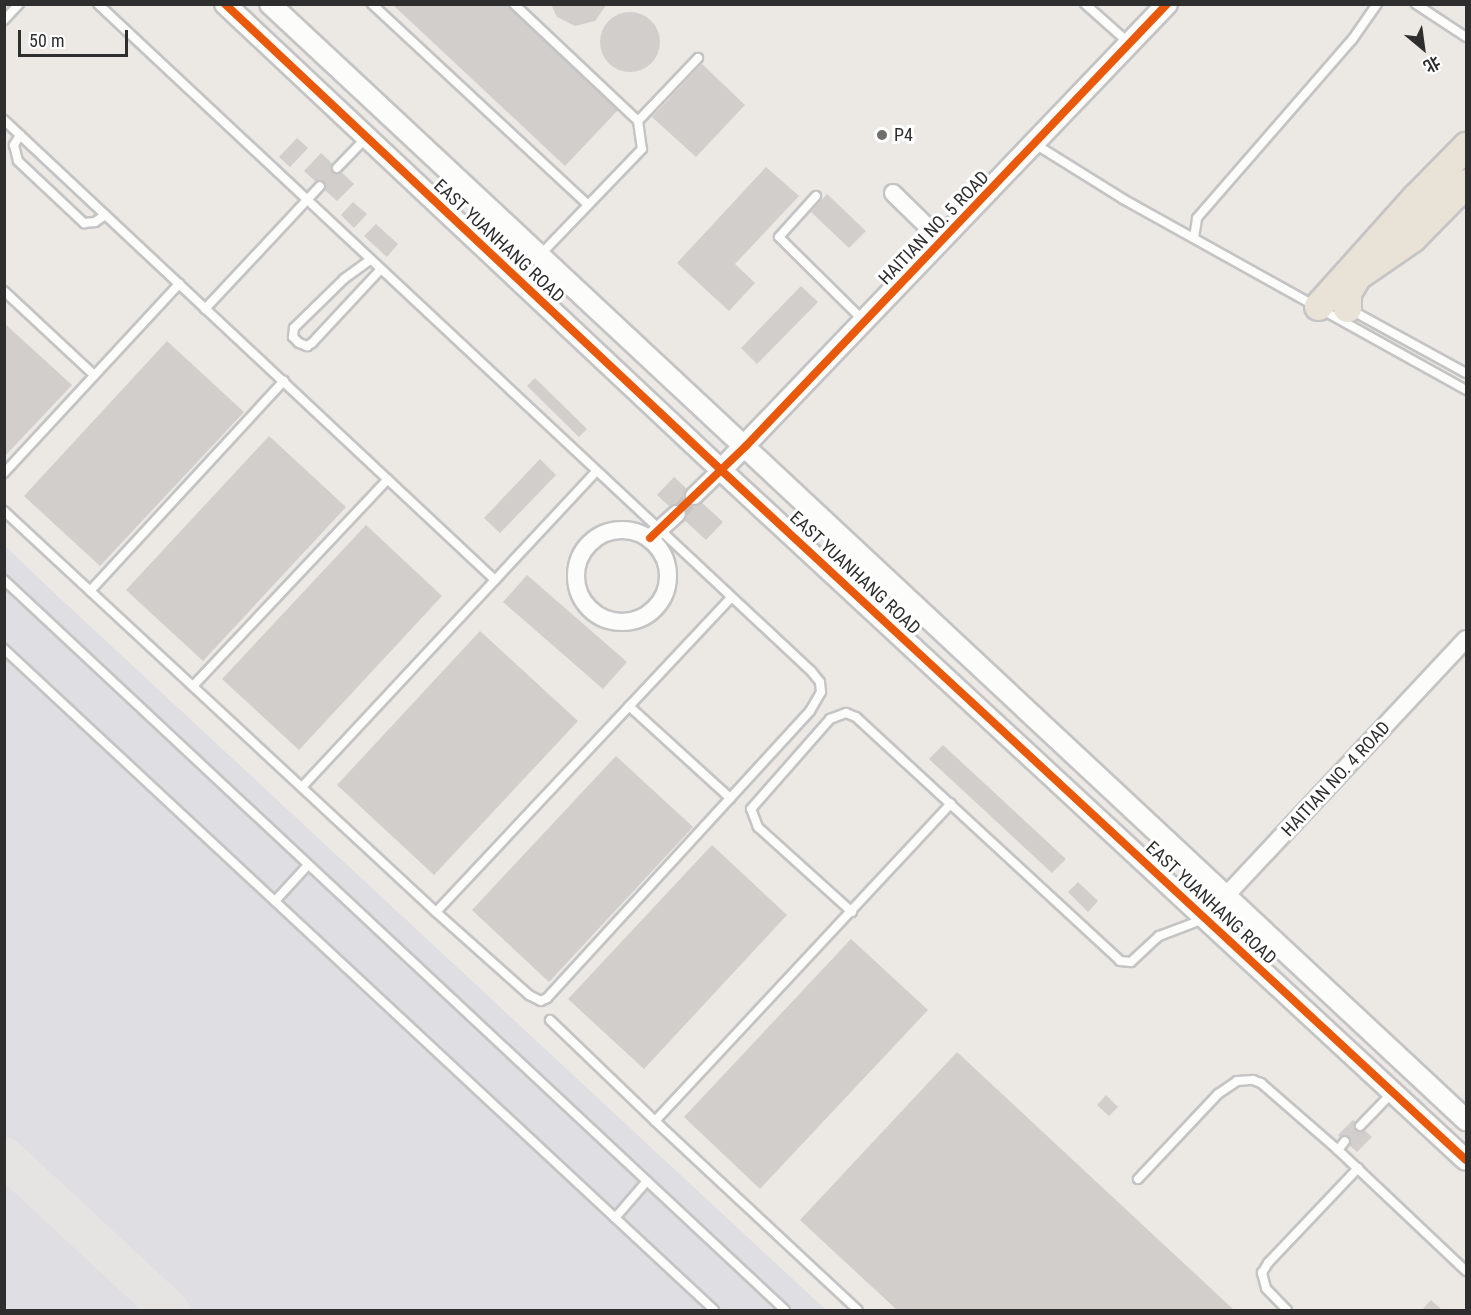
<!DOCTYPE html>
<html>
<head>
<meta charset="utf-8">
<style>
	body { margin:0 }
	#map { position:relative; width:1471px; height:1315px; overflow:hidden; background:#ece8e4; font-family:"Roboto Condensed","Noto Sans SC",sans-serif }
	div>[style] { position:absolute }
	.airport>* { inset:0; background:#dfdee2 }
	.taxiway>* { height:39px; margin:-19.5px; padding:0 19.5px; transform-origin:19.5px; border-radius:19.5px; background:#e6e4e2 }
	.building>* { inset:0; background:#d1cecb }
	.round { border-radius:50% }
	.minor-tunnel>* { height:16px; margin-top:-8px; transform-origin:0; background:repeating-linear-gradient(90deg,#c6c3c0 0 16px,transparent 0 24px) }
	.roads { filter:drop-shadow(2px 0 #c5c4c5) drop-shadow(-2px 0 #c5c4c5) drop-shadow(0 2px #c5c4c5) drop-shadow(0 -2px #c5c4c5) }
	.service>* { height:8px; margin:-4px; padding:0 4px; transform-origin:4px; border-radius:4px; background:#fcfcfb }
	.minor>* { height:16px; margin:-8px; padding:0 8px; transform-origin:8px; border-radius:8px; background:#fcfcfb }
	.minor>.ring { margin:-8px; padding:0; box-sizing:content-box; background:none; border:16px solid #fcfcfb; border-radius:50% }
	.tertiary>* { height:20px; margin:-10px; padding:0 10px; transform-origin:10px; border-radius:10px; background:#fcfcfb }
	.trunk>* { height:27px; margin:-13.5px; padding:0 13.5px; transform-origin:13.5px; border-radius:13.5px; background:#e9e2d6 }
	.cycleway>* { height:8px; margin:-4px; padding:0 4px; transform-origin:4px; border-radius:4px; background:#e8590c }
	.dots>* { width:16px; height:16px; translate:-50% -50%; box-sizing:border-box; border:3px solid #fff; border-radius:50% }
	span { translate:-50% -50%; white-space:nowrap; text-align:center; line-height:1.15; -webkit-text-stroke:6px #fff; paint-order:stroke }
	.poi-label { font-size:18px; color:#2e2e2e }
	.left { translate:0 -50%; text-align:left }
	.street-label { font-size:18px; color:#2e2e2e }
	.frame { position:absolute; inset:0; border:6px solid #2e2e2e; pointer-events:none }
	.north { position:absolute; left:1393px; top:18px; width:60px; height:60px; -webkit-text-stroke:4px #fff; paint-order:stroke; rotate:151deg; font-size:16px; font-weight:700; line-height:24px; text-align:center; color:#2e2e2e }
	.north::after { content:''; display:block; margin:auto; width:21px; height:27px; background:#2e2e2e; clip-path:polygon(50% 0,100% 100%,50% 72%,0 100%) }
	.scale { position:absolute; left:18px; top:30px; width:110px; height:27px; box-sizing:border-box; border:3px solid #2e2e2e; border-top:0; padding-left:8px; font-size:18px; line-height:21px; white-space:nowrap; color:#2e2e2e; -webkit-text-stroke:4px #fff; paint-order:stroke }
</style>
</head>
<body>
<div id="map">
	<div class="airport">
		<i style="clip-path:polygon(4px 545px,49px 588px,826px 1310px,5px 1310px)"></i>
	</div>
	<div class="taxiway">
		<i style="left:4px;top:1156px;width:226px;rotate:42.9deg"></i>
	</div>
	<div class="building">
		<i style="clip-path:polygon(392px 4px,505px 4px,618px 110px,565px 166px)"></i>
		<i style="clip-path:polygon(551px 4px,607px 4px,595px 21px,575px 26px,557px 17px)"></i>
		<i class="round" style="left:600px;top:12px;width:60px;height:60px"></i>
		<i style="clip-path:polygon(702px 64px,745px 105px,696px 157px,652px 117px)"></i>
		<i style="clip-path:polygon(297px 138px,308px 148px,290px 167px,279px 157px)"></i>
		<i style="clip-path:polygon(321px 153px,354px 184px,337px 201px,304px 171px)"></i>
		<i style="clip-path:polygon(766px 167px,799px 196px,735px 264px,755px 283px,729px 311px,677px 263px)"></i>
		<i style="clip-path:polygon(827px 194px,866px 231px,849px 248px,811px 212px)"></i>
		<i style="clip-path:polygon(353px 202px,367px 214px,354px 228px,341px 215px)"></i>
		<i style="clip-path:polygon(376px 224px,398px 244px,387px 257px,364px 236px)"></i>
		<i style="clip-path:polygon(801px 286px,818px 302px,757px 364px,741px 348px)"></i>
		<i style="clip-path:polygon(4px 323px,72px 385px,4px 457px)"></i>
		<i style="clip-path:polygon(167px 341px,244px 412px,100px 566px,24px 496px)"></i>
		<i style="clip-path:polygon(535px 378px,587px 429px,579px 437px,527px 386px)"></i>
		<i style="clip-path:polygon(269px 436px,346px 507px,203px 661px,126px 590px)"></i>
		<i style="clip-path:polygon(540px 459px,556px 475px,500px 533px,484px 518px)"></i>
		<i style="clip-path:polygon(674px 477px,723px 522px,706px 540px,657px 495px)"></i>
		<i style="clip-path:polygon(366px 525px,442px 596px,299px 750px,222px 679px)"></i>
		<i style="clip-path:polygon(527px 575px,627px 662px,603px 689px,503px 602px)"></i>
		<i style="clip-path:polygon(480px 631px,578px 721px,434px 875px,337px 785px)"></i>
		<i style="clip-path:polygon(943px 745px,1066px 859px,1052px 873px,929px 759px)"></i>
		<i style="clip-path:polygon(616px 756px,693px 827px,549px 982px,472px 910px)"></i>
		<i style="clip-path:polygon(712px 845px,787px 915px,644px 1069px,568px 999px)"></i>
		<i style="clip-path:polygon(1078px 882px,1098px 901px,1088px 912px,1068px 892px)"></i>
		<i style="clip-path:polygon(851px 939px,928px 1010px,760px 1189px,684px 1117px)"></i>
		<i style="clip-path:polygon(957px 1052px,1234px 1310px,897px 1310px,800px 1220px)"></i>
		<i style="clip-path:polygon(1106px 1095px,1118px 1107px,1109px 1116px,1097px 1105px)"></i>
		<i style="clip-path:polygon(1353px 1120px,1372px 1137px,1357px 1152px,1338px 1135px)"></i>
		<i style="clip-path:polygon(1431px 1300px,1442px 1310px,1422px 1310px)"></i>
	</div>
	<div class="minor-tunnel">
		<i style="left:677px;top:514px;width:25px;rotate:-47deg"></i>
	</div>
	<div class="roads">
		<div class="service">
			<i style="left:372px;top:4px;width:295px;rotate:42.9deg"></i>
			<i style="left:514px;top:4px;width:170px;rotate:43.3deg"></i>
			<i style="left:638px;top:121px;width:28px;rotate:82deg"></i>
			<i style="left:642px;top:149px;width:147px;rotate:133.9deg"></i>
			<i style="left:1085px;top:4px;width:59px;rotate:41.6deg"></i>
			<i style="left:1416px;top:4px;width:60px;rotate:33.4deg"></i>
			<i style="left:4px;top:20px;width:22px;rotate:-47deg"></i>
			<i style="left:4px;top:120px;width:673px;rotate:43.13deg"></i>
			<i style="left:638px;top:121px;width:87px;rotate:-46.4deg"></i>
			<i style="left:20px;top:135px;width:12px;rotate:121deg"></i>
			<i style="left:14px;top:145px;width:16px;rotate:76deg"></i>
			<i style="left:18px;top:161px;width:91px;rotate:43.2deg"></i>
			<i style="left:84px;top:223px;width:11px;rotate:-5deg"></i>
			<i style="left:95px;top:222px;width:12px;rotate:-35deg"></i>
			<i style="left:1035px;top:144px;width:104px;rotate:32deg"></i>
			<i style="left:1123px;top:199px;width:393px;rotate:29.1deg"></i>
			<i style="left:337px;top:168px;width:42px;rotate:-46deg"></i>
			<i style="left:816px;top:196px;width:55px;rotate:132.1deg"></i>
			<i style="left:779px;top:237px;width:121px;rotate:44.7deg"></i>
			<i style="left:1194px;top:238px;width:20px;rotate:-81deg"></i>
			<i style="left:1197px;top:218px;width:236px;rotate:-49deg"></i>
			<i style="left:1352px;top:40px;width:44px;rotate:-55.2deg"></i>
			<i style="left:370px;top:260px;width:32px;rotate:144deg"></i>
			<i style="left:344px;top:279px;width:70px;rotate:135.6deg"></i>
			<i style="left:294px;top:328px;width:9px;rotate:96deg"></i>
			<i style="left:293px;top:337px;width:8px;rotate:45deg"></i>
			<i style="left:299px;top:343px;width:9px;rotate:21deg"></i>
			<i style="left:307px;top:346px;width:6px;rotate:-31deg"></i>
			<i style="left:312px;top:343px;width:101px;rotate:-47deg"></i>
			<i style="left:4px;top:291px;width:123px;rotate:43deg"></i>
			<i style="left:205px;top:309px;width:168px;rotate:-46.9deg"></i>
			<i style="left:1351px;top:310px;width:131px;rotate:28.7deg"></i>
			<i style="left:4px;top:473px;width:258px;rotate:-47.2deg"></i>
			<i style="left:4px;top:511px;width:589px;rotate:42.87deg"></i>
			<i style="left:436px;top:912px;width:125px;rotate:41.7deg"></i>
			<i style="left:529px;top:995px;width:13px;rotate:27deg"></i>
			<i style="left:541px;top:1001px;width:7px;rotate:-27deg"></i>
			<i style="left:547px;top:998px;width:389px;rotate:-47.5deg"></i>
			<i style="left:810px;top:711px;width:22px;rotate:-60deg"></i>
			<i style="left:821px;top:692px;width:10px;rotate:-96deg"></i>
			<i style="left:820px;top:682px;width:14px;rotate:-129deg"></i>
			<i style="left:811px;top:671px;width:976px;rotate:-136.91deg"></i>
			<i style="left:4px;top:580px;width:1069px;rotate:43.07deg"></i>
			<i style="left:90px;top:591px;width:286px;rotate:-47.3deg"></i>
			<i style="left:4px;top:649px;width:970px;rotate:42.95deg"></i>
			<i style="left:193px;top:686px;width:284px;rotate:-46.7deg"></i>
			<i style="left:629px;top:706px;width:137px;rotate:42.3deg"></i>
			<i style="left:302px;top:787px;width:432px;rotate:-47deg"></i>
			<i style="left:275px;top:901px;width:49px;rotate:-47.5deg"></i>
			<i style="left:436px;top:912px;width:432px;rotate:-46.8deg"></i>
			<i style="left:852px;top:912px;width:127px;rotate:-137.9deg"></i>
			<i style="left:758px;top:827px;width:19px;rotate:-111deg"></i>
			<i style="left:751px;top:809px;width:120px;rotate:-48.7deg"></i>
			<i style="left:830px;top:719px;width:17px;rotate:-21deg"></i>
			<i style="left:846px;top:713px;width:11px;rotate:22deg"></i>
			<i style="left:856px;top:717px;width:359px;rotate:42.7deg"></i>
			<i style="left:1120px;top:961px;width:11px;rotate:5deg"></i>
			<i style="left:1131px;top:962px;width:38px;rotate:-43deg"></i>
			<i style="left:1159px;top:936px;width:48px;rotate:-20.7deg"></i>
			<i style="left:550px;top:1020px;width:146px;rotate:43.9deg"></i>
			<i style="left:655px;top:1121px;width:434px;rotate:-47deg"></i>
			<i style="left:655px;top:1121px;width:277px;rotate:43deg"></i>
			<i style="left:1360px;top:1126px;width:47px;rotate:-45.9deg"></i>
			<i style="left:1338px;top:1150px;width:11px;rotate:-52deg"></i>
			<i style="left:1138px;top:1179px;width:117px;rotate:-46.7deg"></i>
			<i style="left:1218px;top:1094px;width:23px;rotate:-34deg"></i>
			<i style="left:1237px;top:1081px;width:16px;rotate:-4deg"></i>
			<i style="left:1253px;top:1080px;width:9px;rotate:21deg"></i>
			<i style="left:1261px;top:1083px;width:102px;rotate:41deg"></i>
			<i style="left:1338px;top:1150px;width:176px;rotate:43.4deg"></i>
			<i style="left:615px;top:1218px;width:49px;rotate:-49.1deg"></i>
			<i style="left:1287px;top:1310px;width:30px;rotate:-134deg"></i>
			<i style="left:1266px;top:1288px;width:16px;rotate:-105deg"></i>
			<i style="left:1262px;top:1273px;width:12px;rotate:-59deg"></i>
			<i style="left:1268px;top:1263px;width:131px;rotate:-46.5deg"></i>
		</div>
		<div class="minor">
			<i style="left:893px;top:193px;width:69px;rotate:44.4deg"></i>
			<i style="left:694px;top:496px;width:37px;rotate:-44deg"></i>
			<i class="ring" style="left:576px;top:530px;width:76px;height:76px"></i>
			<i style="left:650px;top:538px;width:36px;rotate:-42deg"></i>
			<i style="left:1205px;top:918px;width:382px;rotate:-46.9deg"></i>
		</div>
		<div class="tertiary">
			<i style="left:225px;top:4px;width:681px;rotate:43.21deg"></i>
			<i style="left:721px;top:470px;width:1015px;rotate:42.81deg"></i>
			<i style="left:270px;top:4px;width:1636px;rotate:43.02deg"></i>
			<i style="left:721px;top:470px;width:645px;rotate:-46.26deg"></i>
		</div>
		<div class="trunk">
			<i style="left:1318px;top:306px;width:145px;rotate:-48.1deg"></i>
			<i style="left:1415px;top:198px;width:73px;rotate:-45.6deg"></i>
			<i style="left:1347px;top:308px;width:15px;rotate:-90deg"></i>
			<i style="left:1347px;top:293px;width:20px;rotate:-60deg"></i>
			<i style="left:1357px;top:276px;width:67px;rotate:-34.6deg"></i>
			<i style="left:1412px;top:238px;width:77px;rotate:-45.5deg"></i>
		</div>
	</div>
	<div class="cycleway">
		<i style="left:225px;top:4px;width:681px;rotate:43.21deg"></i>
		<i style="left:721px;top:470px;width:1015px;rotate:42.81deg"></i>
		<i style="left:650px;top:538px;width:132px;rotate:-43.8deg"></i>
		<i style="left:745px;top:447px;width:612px;rotate:-46.39deg"></i>
	</div>
	<div class="dots">
		<i style="left:882px;top:135px;background:#706f6e"></i>
	</div>
	<div class="poi-label">
		<span class="left" style="left:894px;top:135px">P4</span>
	</div>
	<div class="street-label">
		<span style="left:934px;top:228px;rotate:-46deg">HAITIAN NO. 5 ROAD</span>
		<span style="left:499px;top:241px;rotate:43deg">EAST YUANHANG ROAD</span>
		<span style="left:855px;top:573px;rotate:43deg">EAST YUANHANG ROAD</span>
		<span style="left:1336px;top:779px;rotate:-47deg">HAITIAN NO. 4 ROAD</span>
		<span style="left:1211px;top:903px;rotate:43deg">EAST YUANHANG ROAD</span>
	</div>
	<div class="frame"></div>
	<div class="north">北</div>
	<div class="scale">50 m</div>
</div>
</body>
</html>
